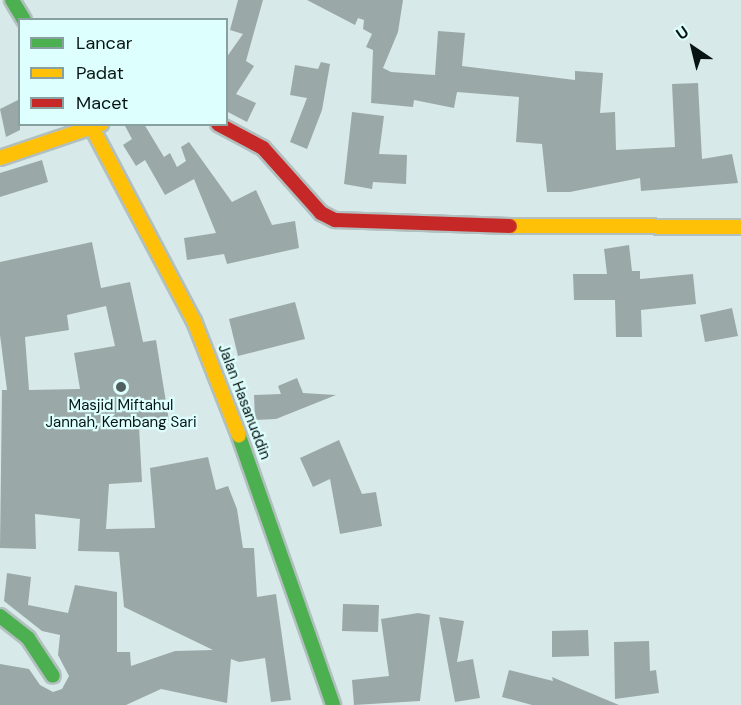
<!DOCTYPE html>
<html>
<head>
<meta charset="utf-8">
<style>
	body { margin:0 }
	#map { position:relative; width:741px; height:705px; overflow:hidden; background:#d8e9e9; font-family:"DM Sans",sans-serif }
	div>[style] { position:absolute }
	.building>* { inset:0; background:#9ba8a8 }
	.roads { filter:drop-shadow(2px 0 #b2bfbf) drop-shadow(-2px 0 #b2bfbf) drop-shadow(0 2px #b2bfbf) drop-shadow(0 -2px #b2bfbf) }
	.fast>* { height:14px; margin:-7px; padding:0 7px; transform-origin:7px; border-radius:7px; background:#4caf50 }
	.slow>* { height:14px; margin:-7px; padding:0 7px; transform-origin:7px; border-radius:7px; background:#ffc107 }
	.jam>* { height:14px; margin:-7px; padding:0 7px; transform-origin:7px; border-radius:7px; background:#c62828 }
	.dots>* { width:16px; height:16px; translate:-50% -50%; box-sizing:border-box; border:3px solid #ddfffd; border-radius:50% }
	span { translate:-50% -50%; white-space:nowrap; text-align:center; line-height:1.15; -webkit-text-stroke:4.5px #ddfffd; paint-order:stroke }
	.street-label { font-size:15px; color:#081414 }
	.poi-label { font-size:15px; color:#081414 }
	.legend { position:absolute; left:18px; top:18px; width:210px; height:108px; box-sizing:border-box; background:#ddfffd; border:2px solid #88a1a0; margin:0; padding:8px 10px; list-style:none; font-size:18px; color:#081414 }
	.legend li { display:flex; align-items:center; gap:12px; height:30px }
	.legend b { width:30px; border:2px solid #88a1a0 }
	.north { position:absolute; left:663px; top:18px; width:60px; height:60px; -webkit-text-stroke:4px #ddfffd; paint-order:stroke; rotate:325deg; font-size:16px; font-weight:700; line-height:24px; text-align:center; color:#081414 }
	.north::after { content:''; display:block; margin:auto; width:21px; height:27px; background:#081414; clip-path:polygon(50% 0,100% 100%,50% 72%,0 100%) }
</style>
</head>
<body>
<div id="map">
	<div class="building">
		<i style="clip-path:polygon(238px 0,263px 0,246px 61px,254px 66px,236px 94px,256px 103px,247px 122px,226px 111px,226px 58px,243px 34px,230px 30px)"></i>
		<i style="clip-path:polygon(307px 0,403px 0,398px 32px,383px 68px,391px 72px,435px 75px,438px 31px,465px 33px,462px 66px,575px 80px,575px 71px,603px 73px,600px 113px,615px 112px,616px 150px,675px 147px,672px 84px,698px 83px,702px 159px,732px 154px,738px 183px,641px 191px,640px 178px,570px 192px,547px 192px,542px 144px,516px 142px,519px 97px,457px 92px,454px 108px,414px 100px,413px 107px,371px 103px,373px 50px,366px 47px,372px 34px,363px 29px,364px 20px,358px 18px,355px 25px)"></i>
		<i style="clip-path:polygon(321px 62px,330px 64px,322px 110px,307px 149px,290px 142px,307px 98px,290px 95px,295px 65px,318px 69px)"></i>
		<i style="clip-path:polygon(20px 99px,20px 130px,6px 137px,0 109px)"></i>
		<i style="clip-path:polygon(352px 112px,384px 116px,379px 154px,407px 155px,406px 184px,373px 182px,372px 189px,344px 184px)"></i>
		<i style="clip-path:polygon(124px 124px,144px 124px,164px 157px,170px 153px,177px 167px,186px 161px,181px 147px,189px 142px,232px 202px,256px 190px,272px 225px,295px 221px,299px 248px,227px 264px,224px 254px,187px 260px,184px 238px,216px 233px,194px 179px,165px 195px,145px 160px,136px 166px,123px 145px,132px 139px)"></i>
		<i style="clip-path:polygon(42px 160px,48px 182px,0 197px,0 173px)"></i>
		<i style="clip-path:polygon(evenodd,92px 242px,101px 288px,130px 282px,143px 342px,156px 340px,169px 421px,139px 426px,142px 482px,109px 484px,106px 529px,155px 528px,150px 468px,208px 457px,216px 490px,228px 486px,237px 509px,243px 548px,254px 548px,257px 597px,276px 594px,291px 700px,271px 702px,265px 658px,239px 662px,231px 659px,227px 703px,161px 689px,126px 705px,0 705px,0 664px,29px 669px,40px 685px,53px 692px,62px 689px,69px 676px,58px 655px,60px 635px,42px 631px,4px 601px,7px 573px,31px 577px,28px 605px,68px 613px,75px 585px,117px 592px,117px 652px,130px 652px,131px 666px,175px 651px,213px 650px,124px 607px,119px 552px,78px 551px,80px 519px,35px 514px,36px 549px,0 548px,2px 390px,7px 390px,0 335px,0 262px,92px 242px,106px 306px,115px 346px,74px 353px,80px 389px,29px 390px,25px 337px,69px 330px,67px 315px,106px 306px)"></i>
		<i style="clip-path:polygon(629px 245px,632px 271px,640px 271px,640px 279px,693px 274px,696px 304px,641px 310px,642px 337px,616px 337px,615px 300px,574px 300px,573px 274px,607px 274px,604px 249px)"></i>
		<i style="clip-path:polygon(295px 302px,305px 339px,238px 356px,229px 319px)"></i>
		<i style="clip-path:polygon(732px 308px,738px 336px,705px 342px,700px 315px)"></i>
		<i style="clip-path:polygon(297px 378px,303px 393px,336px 395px,276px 419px,255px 420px,254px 395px,281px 394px,278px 386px)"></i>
		<i style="clip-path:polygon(339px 440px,362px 494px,376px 492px,382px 526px,340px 534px,330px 479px,313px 487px,300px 458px)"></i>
		<i style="clip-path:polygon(343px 604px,379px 605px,378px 632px,342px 631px)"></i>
		<i style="clip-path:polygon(418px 613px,430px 615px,420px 701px,354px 705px,352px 680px,389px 676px,381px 619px)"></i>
		<i style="clip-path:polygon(439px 617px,464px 621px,457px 662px,473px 659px,480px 698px,455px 702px)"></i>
		<i style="clip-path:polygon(588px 630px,589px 656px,552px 657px,552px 631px)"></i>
		<i style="clip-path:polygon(649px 641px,650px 671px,656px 670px,659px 693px,615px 699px,614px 642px)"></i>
		<i style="clip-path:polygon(509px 670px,553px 681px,552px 677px,619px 705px,532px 705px,502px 697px)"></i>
	</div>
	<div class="roads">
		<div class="fast">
			<i style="left:12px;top:0;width:23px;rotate:59deg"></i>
			<i style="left:239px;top:436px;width:285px;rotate:70.7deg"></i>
			<i style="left:0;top:616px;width:36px;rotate:38deg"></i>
			<i style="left:28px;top:638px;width:45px;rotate:56.7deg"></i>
		</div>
		<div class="slow">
			<i style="left:90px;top:124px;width:223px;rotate:62.2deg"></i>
			<i style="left:194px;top:321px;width:123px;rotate:68.6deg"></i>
			<i style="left:0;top:158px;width:107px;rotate:-18.6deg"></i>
			<i style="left:510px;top:226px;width:231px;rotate:0.2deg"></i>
		</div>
		<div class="jam">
			<i style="left:218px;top:124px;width:51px;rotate:28.1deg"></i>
			<i style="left:263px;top:148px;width:87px;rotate:48.3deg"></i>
			<i style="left:321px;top:213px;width:16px;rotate:27deg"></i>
			<i style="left:335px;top:220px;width:175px;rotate:2deg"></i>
		</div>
	</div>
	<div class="dots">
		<i style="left:121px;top:387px;background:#515f5f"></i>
	</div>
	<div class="street-label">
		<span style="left:244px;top:402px;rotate:69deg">Jalan Hasanuddin</span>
	</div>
	<div class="poi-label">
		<span style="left:121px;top:414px">Masjid Miftahul<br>Jannah, Kembang Sari</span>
	</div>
	<ul class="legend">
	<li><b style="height:8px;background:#4caf50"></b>Lancar</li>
	<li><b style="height:8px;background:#ffc107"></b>Padat</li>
	<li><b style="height:8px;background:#c62828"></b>Macet</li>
	</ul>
	<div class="north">U</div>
</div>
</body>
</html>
